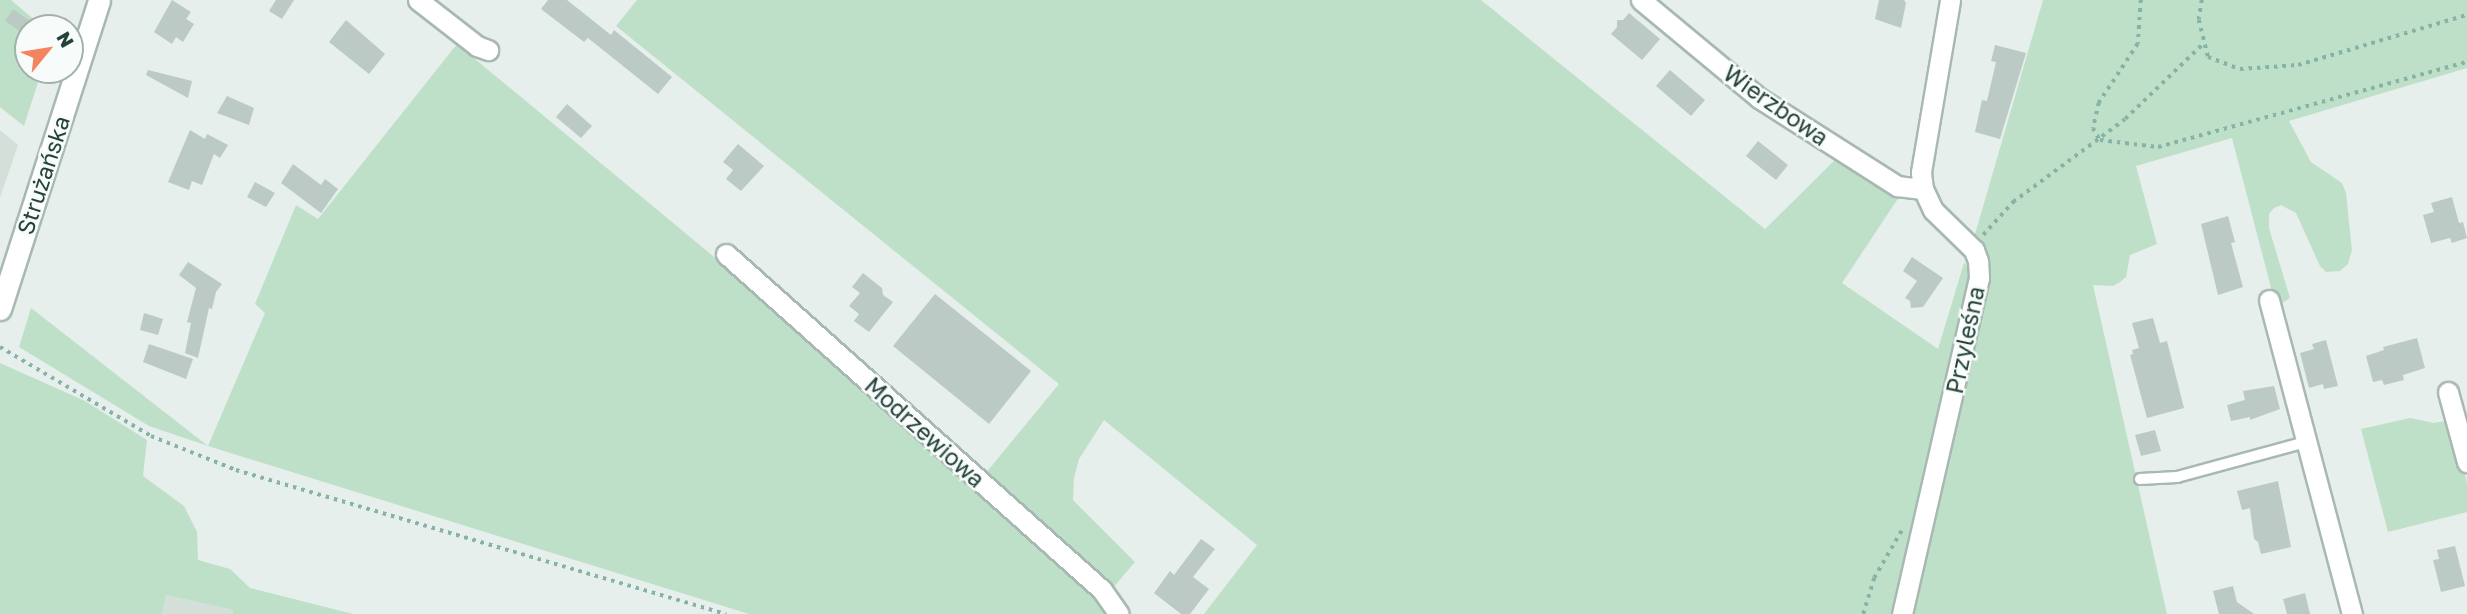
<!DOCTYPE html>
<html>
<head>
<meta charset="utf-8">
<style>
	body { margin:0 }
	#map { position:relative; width:2467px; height:614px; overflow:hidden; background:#e6efeb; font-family:"Golos Text",sans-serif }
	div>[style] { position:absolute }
	.built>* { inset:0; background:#d4dfda }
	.green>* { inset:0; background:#bfe0c8 }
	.building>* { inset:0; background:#bbcac4 }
	.path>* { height:3.5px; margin-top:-1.75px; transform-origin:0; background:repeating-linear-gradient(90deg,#86b3a5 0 3.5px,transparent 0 8.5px) }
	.roads { filter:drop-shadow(2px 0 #a8b8b2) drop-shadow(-2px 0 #a8b8b2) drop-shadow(0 2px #a8b8b2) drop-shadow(0 -2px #a8b8b2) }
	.service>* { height:10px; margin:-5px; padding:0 5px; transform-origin:5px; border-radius:5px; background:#fff }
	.minor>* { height:19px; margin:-9.5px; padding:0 9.5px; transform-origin:9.5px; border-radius:9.5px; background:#fff }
	.secondary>* { height:21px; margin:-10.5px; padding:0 10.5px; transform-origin:10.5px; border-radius:10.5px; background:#fff }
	span { translate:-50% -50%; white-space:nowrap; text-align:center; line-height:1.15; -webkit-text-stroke:5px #f7fbf9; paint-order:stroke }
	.street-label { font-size:23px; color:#24423a }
	.north { position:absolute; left:14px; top:14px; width:70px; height:70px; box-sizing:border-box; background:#f7fbf9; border:2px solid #a3b1ad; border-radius:50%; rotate:60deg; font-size:19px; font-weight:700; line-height:28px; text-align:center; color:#24423a }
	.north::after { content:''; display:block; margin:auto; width:24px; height:32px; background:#f4845f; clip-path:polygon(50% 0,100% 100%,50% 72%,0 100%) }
</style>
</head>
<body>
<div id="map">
	<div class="built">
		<i style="clip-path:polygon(0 130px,18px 145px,0 198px)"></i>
		<i style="clip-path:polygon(166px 595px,233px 610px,233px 614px,162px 614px)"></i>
	</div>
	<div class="green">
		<i style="clip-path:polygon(0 0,11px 0,44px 28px,28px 28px,28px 70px,42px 70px,24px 126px,0 107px)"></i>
		<i style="clip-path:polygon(637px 0,1481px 0,1765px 229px,1838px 157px,1899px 197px,1842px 283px,1938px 349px,1964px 263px,1972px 269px,1892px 614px,1204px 614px,1257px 545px,1104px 420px,1079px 459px,1074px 478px,1073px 500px,1135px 562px,1112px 589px,985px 474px,1059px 384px,616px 26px)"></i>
		<i style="clip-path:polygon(2043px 0,2467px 0,2467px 68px,2289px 121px,2311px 162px,2342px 183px,2346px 193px,2352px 250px,2348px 264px,2340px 271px,2326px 272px,2320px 266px,2296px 213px,2281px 205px,2274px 208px,2269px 214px,2269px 228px,2290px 298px,2276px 307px,2232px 138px,2136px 166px,2157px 244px,2130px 255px,2126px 277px,2120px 282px,2113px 286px,2093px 285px,2167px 614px,1908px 614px,1984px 279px,1987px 251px,1973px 241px)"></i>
		<i style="clip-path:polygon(457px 44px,713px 256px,1114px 614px,749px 614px,208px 446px,149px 426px,19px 347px,31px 308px,208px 446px,265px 313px,255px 304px,296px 205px,318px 219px)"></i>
		<i style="clip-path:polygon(0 363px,85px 401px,147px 440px,143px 476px,184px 506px,197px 532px,198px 560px,230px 569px,250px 588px,353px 614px,233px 614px,233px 610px,166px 595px,162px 614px,0 614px)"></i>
		<i style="clip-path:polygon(2410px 418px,2434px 423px,2450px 420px,2467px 483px,2467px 512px,2388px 532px,2361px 429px)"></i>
	</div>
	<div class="building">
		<i style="clip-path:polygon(172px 0,191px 12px,186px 19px,194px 24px,183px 42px,176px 37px,172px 44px,154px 32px)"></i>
		<i style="clip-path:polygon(276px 0,294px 0,282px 19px,269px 11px)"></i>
		<i style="clip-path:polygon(548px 0,567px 0,611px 35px,614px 30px,672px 77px,658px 94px,588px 38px,584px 42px,541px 9px)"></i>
		<i style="clip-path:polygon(1879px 0,1904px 0,1906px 3px,1901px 28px,1875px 19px)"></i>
		<i style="clip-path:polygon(13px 9px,36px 25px,28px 28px,28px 37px,5px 21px)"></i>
		<i style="clip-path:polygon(1629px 13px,1660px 39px,1642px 60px,1611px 34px,1617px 27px,1617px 20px,1623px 20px)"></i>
		<i style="clip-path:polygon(346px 20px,385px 54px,369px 74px,329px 42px)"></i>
		<i style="clip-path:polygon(1995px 45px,2026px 53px,2000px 139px,1975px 132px,1982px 100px,1987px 101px,1996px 62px,1991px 61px)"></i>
		<i style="clip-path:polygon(148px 70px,192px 81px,188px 98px,146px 75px)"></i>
		<i style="clip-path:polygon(1670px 70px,1705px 100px,1691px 116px,1656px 86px)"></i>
		<i style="clip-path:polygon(227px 96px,254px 108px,249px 125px,217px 113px)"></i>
		<i style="clip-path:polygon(567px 104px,592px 126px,581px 138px,556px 117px)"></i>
		<i style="clip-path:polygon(190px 130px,205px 139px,207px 134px,228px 145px,220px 158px,214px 154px,202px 185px,192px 181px,189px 190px,168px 182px)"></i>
		<i style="clip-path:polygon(1758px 141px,1788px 165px,1776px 180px,1746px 156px)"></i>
		<i style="clip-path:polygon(738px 144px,764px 166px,741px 191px,726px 179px,733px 170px,723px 162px)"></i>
		<i style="clip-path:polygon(293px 164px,321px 185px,325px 179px,338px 189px,321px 213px,281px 183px)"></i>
		<i style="clip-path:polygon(255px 182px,275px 193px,266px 207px,247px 197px)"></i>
		<i style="clip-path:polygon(2452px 197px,2459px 223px,2463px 222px,2467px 238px,2452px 243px,2450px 238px,2431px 243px,2423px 215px,2434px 212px,2431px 203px)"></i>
		<i style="clip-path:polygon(2228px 216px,2235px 242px,2231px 243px,2243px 287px,2218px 295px,2201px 224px)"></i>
		<i style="clip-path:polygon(1912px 257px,1943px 278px,1923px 307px,1911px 308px,1910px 301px,1905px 298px,1917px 281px,1903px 271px)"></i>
		<i style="clip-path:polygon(188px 262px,222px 284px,216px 292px,212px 309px,209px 308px,198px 358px,185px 353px,191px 323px,187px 322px,196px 288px,179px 275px)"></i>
		<i style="clip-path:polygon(863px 273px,882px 288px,883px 295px,893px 302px,869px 332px,854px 321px,859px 314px,849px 306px,860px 293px,852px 287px)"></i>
		<i style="clip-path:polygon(935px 294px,1031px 371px,989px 424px,893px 346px)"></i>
		<i style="clip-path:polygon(144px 313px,163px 319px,158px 335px,140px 330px)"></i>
		<i style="clip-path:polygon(2153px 318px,2160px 343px,2167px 341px,2184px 408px,2147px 418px,2130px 355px,2133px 354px,2132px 350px,2139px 348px,2132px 323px)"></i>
		<i style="clip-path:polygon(2417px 338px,2425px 368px,2403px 375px,2404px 380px,2384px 385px,2382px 380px,2373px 382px,2366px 356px,2384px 350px,2383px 347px)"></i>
		<i style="clip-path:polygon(2326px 340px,2338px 386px,2324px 389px,2323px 384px,2309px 388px,2300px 353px,2314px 349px,2312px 344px)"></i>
		<i style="clip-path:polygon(149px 344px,193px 359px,186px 379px,143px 362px)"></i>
		<i style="clip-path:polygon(2274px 386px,2280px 409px,2250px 420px,2250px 417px,2231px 421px,2227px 405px,2245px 400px,2243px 391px)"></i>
		<i style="clip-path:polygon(2155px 430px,2161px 451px,2141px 456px,2135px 435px)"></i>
		<i style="clip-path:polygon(2278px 481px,2291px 547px,2261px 554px,2258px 542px,2254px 539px,2250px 508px,2242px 510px,2237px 491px)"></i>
		<i style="clip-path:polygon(1201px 539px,1215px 549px,1193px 577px,1209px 589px,1190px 614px,1181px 614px,1154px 593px,1170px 571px,1174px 575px)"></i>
		<i style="clip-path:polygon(2455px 546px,2465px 586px,2441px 592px,2433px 560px,2439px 559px,2437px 550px)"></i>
		<i style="clip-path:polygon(2233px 586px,2237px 602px,2254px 614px,2219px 614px,2213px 591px)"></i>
		<i style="clip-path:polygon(2305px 593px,2310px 614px,2287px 614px,2283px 599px)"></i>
	</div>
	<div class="path">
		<i style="left:2141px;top:0;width:44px;rotate:93.9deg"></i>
		<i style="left:2138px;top:44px;width:71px;rotate:123.5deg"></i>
		<i style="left:2099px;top:103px;width:26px;rotate:103deg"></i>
		<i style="left:2093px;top:128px;width:14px;rotate:60deg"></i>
		<i style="left:2100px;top:140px;width:58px;rotate:6.9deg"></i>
		<i style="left:2158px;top:147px;width:320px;rotate:-15.4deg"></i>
		<i style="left:2202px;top:0;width:20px;rotate:99deg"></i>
		<i style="left:2199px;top:20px;width:38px;rotate:76deg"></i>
		<i style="left:2208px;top:57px;width:34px;rotate:21deg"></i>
		<i style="left:2240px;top:69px;width:58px;rotate:-3.9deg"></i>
		<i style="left:2298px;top:65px;width:176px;rotate:-16.5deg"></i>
		<i style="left:1983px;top:235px;width:45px;rotate:-47.7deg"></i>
		<i style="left:2013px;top:202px;width:139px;rotate:-36.5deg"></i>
		<i style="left:2125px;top:119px;width:108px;rotate:-43.9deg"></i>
		<i style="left:0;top:347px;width:175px;rotate:30.5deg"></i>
		<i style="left:151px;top:436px;width:92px;rotate:21.8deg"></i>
		<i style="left:236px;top:470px;width:511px;rotate:16.38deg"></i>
		<i style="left:1863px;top:614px;width:38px;rotate:-73deg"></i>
		<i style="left:1874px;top:578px;width:58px;rotate:-59.9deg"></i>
	</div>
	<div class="roads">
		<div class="service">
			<i style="left:2140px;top:479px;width:37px;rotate:-3deg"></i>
			<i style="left:2177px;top:477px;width:134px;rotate:-15.2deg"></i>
		</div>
		<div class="minor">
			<i style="left:418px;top:0;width:75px;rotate:37.9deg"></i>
			<i style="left:477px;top:46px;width:12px;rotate:20deg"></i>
			<i style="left:1641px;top:0;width:153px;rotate:39.7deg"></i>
			<i style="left:1759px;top:98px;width:164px;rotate:32.5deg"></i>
			<i style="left:1897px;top:186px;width:26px;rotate:7deg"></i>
			<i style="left:726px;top:254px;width:504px;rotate:41.78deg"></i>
			<i style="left:1102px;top:590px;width:29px;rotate:55deg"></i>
			<i style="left:2269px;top:300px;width:325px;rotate:75.2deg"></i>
			<i style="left:2448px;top:392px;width:73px;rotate:74.8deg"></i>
			<i style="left:1902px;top:614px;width:345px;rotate:-77.1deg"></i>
			<i style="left:1979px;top:278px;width:17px;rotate:-93deg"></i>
			<i style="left:1978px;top:261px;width:12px;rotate:-110deg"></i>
			<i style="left:1974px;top:250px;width:57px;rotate:-135.7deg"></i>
			<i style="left:1933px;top:210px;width:23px;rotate:-115deg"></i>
			<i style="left:1923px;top:189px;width:17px;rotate:-97deg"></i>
			<i style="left:1921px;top:172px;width:174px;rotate:-80.4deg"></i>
		</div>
		<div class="secondary">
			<i style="left:0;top:309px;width:324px;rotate:-72.2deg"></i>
		</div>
	</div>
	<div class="street-label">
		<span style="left:1776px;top:105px;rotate:35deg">Wierzbowa</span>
		<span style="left:43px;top:175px;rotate:-72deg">Strużańska</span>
		<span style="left:1965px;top:340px;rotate:-78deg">Przyleśna</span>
		<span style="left:925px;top:432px;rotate:42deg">Modrzewiowa</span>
	</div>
	<div class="north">N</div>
</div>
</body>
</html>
